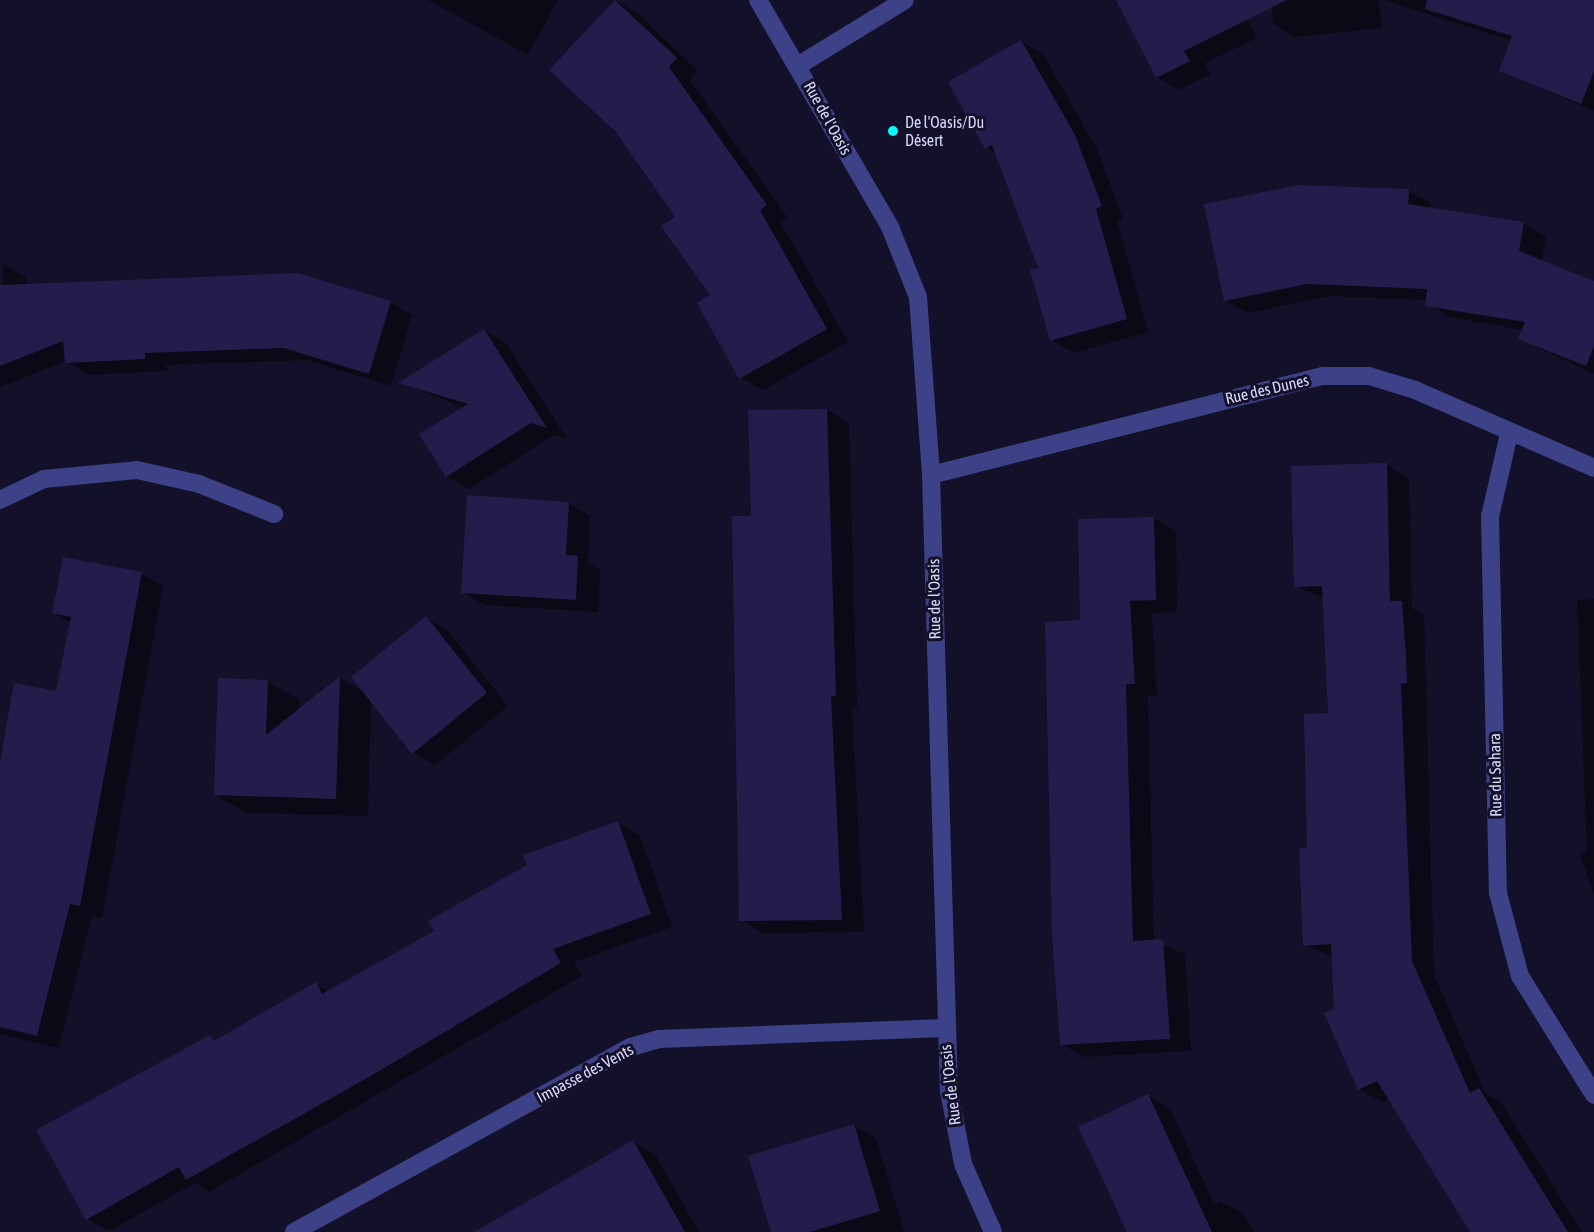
<!DOCTYPE html>
<html>
<head>
<meta charset="utf-8">
<style>
	body { margin:0 }
	#map { position:relative; width:1594px; height:1232px; overflow:hidden; background:#131129; font-family:"Asap Condensed",sans-serif }
	div>[style] { position:absolute }
	.shadow>* { inset:0; background:#0007 }
	.building>* { inset:0; background:#221d4a }
	.minor>* { height:18px; margin:-9px; padding:0 9px; transform-origin:9px; border-radius:9px; background:#3d4187 }
	.dots>* { width:16px; height:16px; translate:-50% -50%; box-sizing:border-box; border:3px solid #131129; border-radius:50% }
	span { translate:-50% -50%; white-space:nowrap; text-align:center; line-height:1.15; -webkit-text-stroke:6px #131129; paint-order:stroke }
	.street-label { font-size:16px; color:#dbdafe }
	.poi-label { font-size:16px; color:#dbdafe }
	.left { translate:0 -50%; text-align:left }
</style>
</head>
<body>
<div id="map">
	<div class="shadow">
		<i style="clip-path:polygon(428px 0,558px 0,528px 55px)"></i>
		<i style="clip-path:polygon(1118px 0,1238px 0,1257px 38px,1205px 63px,1211px 74px,1179px 90px,1157px 77px)"></i>
		<i style="clip-path:polygon(1271px 0,1379px 0,1382px 28px,1295px 37px,1273px 24px)"></i>
		<i style="clip-path:polygon(1384px 0,1594px 0,1594px 111px,1500px 71px,1512px 41px)"></i>
		<i style="clip-path:polygon(616px 1px,638px 13px,698px 71px,690px 80px,788px 218px,781px 223px,848px 342px,763px 390px,741px 378px,713px 296px,677px 218px,617px 131px,551px 70px)"></i>
		<i style="clip-path:polygon(1021px 41px,1043px 54px,1097px 149px,1123px 219px,1117px 221px,1148px 332px,1074px 353px,1052px 340px,1040px 269px,997px 154px,987px 148px)"></i>
		<i style="clip-path:polygon(1408px 191px,1431px 203px,1430px 209px,1524px 224px,1546px 237px,1541px 262px,1594px 285px,1594px 374px,1520px 339px,1523px 330px,1448px 317px,1427px 300px,1330px 296px,1247px 313px,1225px 300px)"></i>
		<i style="clip-path:polygon(3px 264px,25px 277px,28px 285px,390px 302px,412px 315px,391px 386px,307px 360px,166px 365px,167px 371px,88px 375px,66px 361px,0 387px)"></i>
		<i style="clip-path:polygon(484px 330px,506px 343px,567px 439px,554px 435px,469px 489px,447px 476px,465px 408px,401px 383px)"></i>
		<i style="clip-path:polygon(827px 410px,849px 423px,857px 708px,852px 708px,864px 932px,763px 933px,741px 920px,753px 517px)"></i>
		<i style="clip-path:polygon(1387px 465px,1409px 478px,1412px 608px,1424px 615px,1434px 975px,1486px 1094px,1501px 1102px,1582px 1232px,1471px 1232px,1389px 1098px,1382px 1102px,1359px 1089px,1335px 1010px,1333px 957px,1304px 945px,1309px 850px,1329px 715px,1324px 598px,1295px 586px)"></i>
		<i style="clip-path:polygon(568px 503px,590px 516px,588px 563px,600px 570px,598px 612px,484px 605px,462px 592px)"></i>
		<i style="clip-path:polygon(1154px 518px,1176px 531px,1177px 612px,1152px 613px,1157px 696px,1148px 696px,1154px 941px,1185px 954px,1191px 1051px,1084px 1057px,1061px 1044px,1081px 621px)"></i>
		<i style="clip-path:polygon(141px 574px,163px 586px,102px 918px,92px 916px,59px 1048px,0 1034px,0 771px,58px 692px,71px 623px,54px 613px)"></i>
		<i style="clip-path:polygon(1594px 599px,1594px 895px,1580px 854px,1587px 852px,1577px 600px)"></i>
		<i style="clip-path:polygon(426px 618px,448px 631px,508px 706px,435px 765px,413px 753px,371px 700px,368px 816px,247px 813px,215px 795px,268px 681px,299px 700px,299px 711px,340px 678px,365px 693px)"></i>
		<i style="clip-path:polygon(617px 823px,640px 835px,672px 927px,574px 962px,582px 976px,209px 1192px,195px 1183px,109px 1231px,87px 1219px,210px 1037px,217px 1041px,316px 984px,329px 992px)"></i>
		<i style="clip-path:polygon(1148px 1096px,1170px 1108px,1214px 1204px,1220px 1201px,1242px 1213px,1254px 1232px,1129px 1232px)"></i>
		<i style="clip-path:polygon(854px 1125px,876px 1138px,904px 1232px,772px 1232px)"></i>
		<i style="clip-path:polygon(633px 1142px,655px 1154px,699px 1232px,491px 1232px)"></i>
	</div>
	<div class="building">
		<i style="clip-path:polygon(615px 0,677px 58px,669px 67px,767px 205px,760px 210px,827px 329px,739px 379px,697px 303px,710px 295px,661px 226px,675px 217px,616px 132px,549px 70px)"></i>
		<i style="clip-path:polygon(1116px 0,1287px 0,1184px 51px,1190px 61px,1156px 78px)"></i>
		<i style="clip-path:polygon(1427px 0,1594px 0,1594px 71px,1581px 104px,1499px 71px,1512px 36px,1425px 9px)"></i>
		<i style="clip-path:polygon(1021px 40px,1075px 135px,1102px 206px,1096px 209px,1127px 319px,1050px 341px,1030px 270px,1038px 268px,992px 145px,985px 149px,948px 82px)"></i>
		<i style="clip-path:polygon(1298px 185px,1409px 189px,1408px 204px,1524px 222px,1519px 251px,1594px 281px,1594px 346px,1586px 366px,1518px 339px,1525px 322px,1425px 306px,1427px 289px,1307px 284px,1224px 301px,1204px 204px)"></i>
		<i style="clip-path:polygon(297px 273px,391px 301px,369px 374px,284px 348px,145px 353px,145px 359px,65px 363px,63px 341px,0 366px,0 285px)"></i>
		<i style="clip-path:polygon(484px 329px,547px 428px,531px 423px,446px 477px,419px 434px,468px 404px,398px 383px)"></i>
		<i style="clip-path:polygon(827px 409px,836px 696px,831px 696px,842px 920px,739px 921px,732px 516px,751px 516px,748px 410px)"></i>
		<i style="clip-path:polygon(1387px 463px,1390px 601px,1402px 601px,1406px 656px,1407px 683px,1401px 684px,1412px 961px,1470px 1093px,1479px 1088px,1568px 1232px,1470px 1232px,1377px 1081px,1358px 1090px,1324px 1013px,1334px 1009px,1331px 944px,1303px 946px,1299px 848px,1307px 848px,1304px 714px,1328px 713px,1322px 586px,1294px 587px,1291px 466px)"></i>
		<i style="clip-path:polygon(467px 495px,569px 502px,566px 555px,578px 556px,576px 600px,461px 593px)"></i>
		<i style="clip-path:polygon(1154px 517px,1156px 600px,1130px 601px,1135px 684px,1126px 684px,1133px 941px,1163px 939px,1170px 1039px,1060px 1045px,1052px 935px,1045px 622px,1080px 620px,1078px 519px)"></i>
		<i style="clip-path:polygon(63px 557px,142px 572px,80px 906px,70px 904px,37px 1036px,0 1027px,0 762px,14px 683px,56px 691px,71px 617px,52px 613px)"></i>
		<i style="clip-path:polygon(426px 616px,487px 693px,412px 754px,351px 677px)"></i>
		<i style="clip-path:polygon(340px 676px,336px 799px,214px 795px,218px 678px,268px 680px,266px 735px)"></i>
		<i style="clip-path:polygon(618px 821px,651px 914px,553px 949px,561px 963px,369px 1077px,186px 1180px,179px 1167px,86px 1220px,36px 1130px,210px 1035px,214px 1041px,316px 982px,322px 994px,434px 931px,428px 921px,527px 865px,523px 855px)"></i>
		<i style="clip-path:polygon(1148px 1094px,1212px 1232px,1127px 1232px,1091px 1154px,1078px 1127px)"></i>
		<i style="clip-path:polygon(854px 1124px,880px 1211px,810px 1232px,771px 1232px,748px 1156px)"></i>
		<i style="clip-path:polygon(633px 1140px,685px 1232px,474px 1232px,596px 1162px)"></i>
	</div>
	<div class="minor">
		<i style="left:758px;top:0;width:263px;rotate:59.8deg"></i>
		<i style="left:890px;top:227px;width:75px;rotate:68.2deg"></i>
		<i style="left:918px;top:297px;width:178px;rotate:85.8deg"></i>
		<i style="left:931px;top:475px;width:616px;rotate:88.33deg"></i>
		<i style="left:949px;top:1091px;width:74px;rotate:79.1deg"></i>
		<i style="left:963px;top:1164px;width:74px;rotate:66.2deg"></i>
		<i style="left:799px;top:65px;width:124px;rotate:-31.5deg"></i>
		<i style="left:1509px;top:434px;width:84px;rotate:103deg"></i>
		<i style="left:1490px;top:516px;width:377px;rotate:88.8deg"></i>
		<i style="left:1498px;top:893px;width:86px;rotate:75.2deg"></i>
		<i style="left:1520px;top:976px;width:140px;rotate:58.1deg"></i>
		<i style="left:931px;top:475px;width:404px;rotate:-14.2deg"></i>
		<i style="left:1323px;top:376px;width:46px"></i>
		<i style="left:1369px;top:376px;width:48px;rotate:16.9deg"></i>
		<i style="left:1415px;top:390px;width:195px;rotate:23.5deg"></i>
		<i style="left:0;top:500px;width:49px;rotate:-25.5deg"></i>
		<i style="left:44px;top:479px;width:93px;rotate:-5.5deg"></i>
		<i style="left:137px;top:470px;width:64px;rotate:12.7deg"></i>
		<i style="left:199px;top:484px;width:81px;rotate:21.8deg"></i>
		<i style="left:294px;top:1232px;width:384px;rotate:-28.8deg"></i>
		<i style="left:631px;top:1047px;width:29px;rotate:-16deg"></i>
		<i style="left:659px;top:1039px;width:285px;rotate:-2.2deg"></i>
	</div>
	<div class="dots">
		<i style="left:893px;top:131px;background:#0af8fa"></i>
	</div>
	<div class="street-label">
		<span style="left:828px;top:118px;rotate:61deg">Rue de l'Oasis</span>
		<span style="left:1267px;top:389px;rotate:-13deg">Rue des Dunes</span>
		<span style="left:934px;top:599px;rotate:-91deg">Rue de l'Oasis</span>
		<span style="left:1495px;top:775px;rotate:-91deg">Rue du Sahara</span>
		<span style="left:585px;top:1073px;rotate:-28deg">Impasse des Vents</span>
		<span style="left:950px;top:1085px;rotate:-97deg">Rue de l'Oasis</span>
	</div>
	<div class="poi-label">
		<span class="left" style="left:905px;top:131px">De l'Oasis/Du<br>Désert</span>
	</div>
</div>
</body>
</html>
